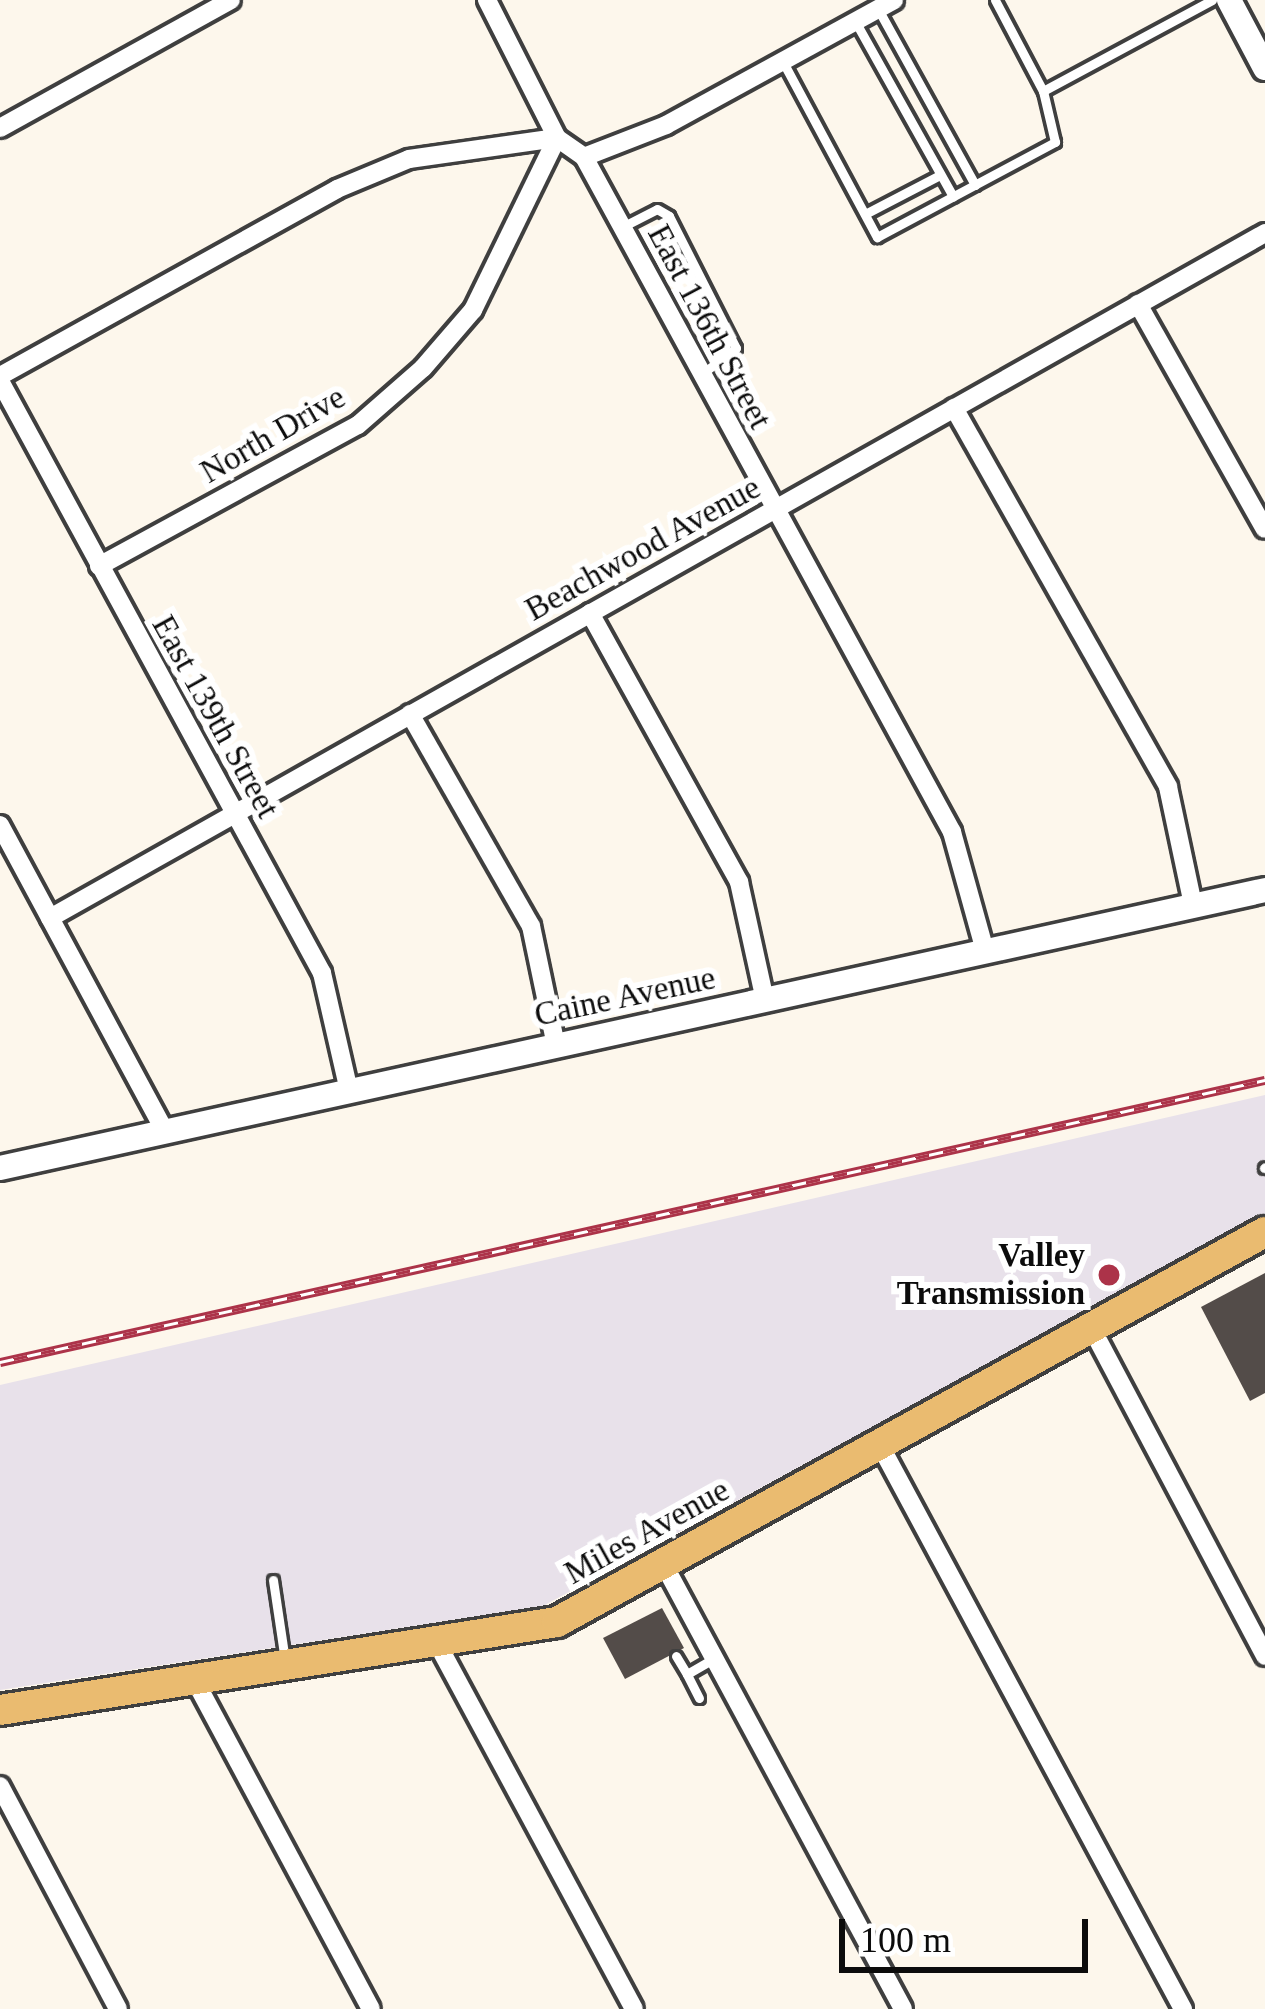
<!DOCTYPE html>
<html>
<head>
<meta charset="utf-8">
<style>
	body { margin:0 }
	#map { position:relative; width:1265px; height:2009px; overflow:hidden; background:#fdf7ec; font-family:"Times New Roman",serif }
	div>[style] { position:absolute }
	.industrial>* { inset:0; background:#e8e1ea }
	.building>* { inset:0; background:#534c49 }
	.roads { filter:drop-shadow(3px 0 #3f3f3f) drop-shadow(-3px 0 #3f3f3f) drop-shadow(0 3px #3f3f3f) drop-shadow(0 -3px #3f3f3f) }
	.service>* { height:9px; margin:-4.5px; padding:0 4.5px; transform-origin:4.5px; border-radius:4.5px; background:#fff }
	.minor>* { height:18px; margin:-9px; padding:0 9px; transform-origin:9px; border-radius:9px; background:#fff }
	.tertiary>* { height:24px; margin:-12px; padding:0 12px; transform-origin:12px; border-radius:12px; background:#fff }
	.primary>* { height:30px; margin:-15px; padding:0 15px; transform-origin:15px; border-radius:15px; background:#eabb70 }
	.rail>* { height:9px; margin-top:-4.5px; transform-origin:0; background:repeating-linear-gradient(90deg,#fff 0 14px,#ac3349 0 28px); box-sizing:border-box; border-block:3px solid #ac3349 }
	.dots>* { width:33px; height:33px; translate:-50% -50%; box-sizing:border-box; border:6px solid #fff; border-radius:50% }
	span { translate:-50% -50%; white-space:nowrap; text-align:center; line-height:1.15; -webkit-text-stroke:12px #fff; paint-order:stroke }
	.street-label { font-size:33px; color:#0c0c0c }
	.poi-label { font-size:33px; color:#0c0c0c; font-weight:700 }
	.right { translate:-100% -50%; text-align:right }
	.scale { position:absolute; left:839px; top:1919px; width:249px; height:54px; box-sizing:border-box; border:6px solid #0c0c0c; border-top:0; padding-left:15px; font-size:36px; line-height:42px; white-space:nowrap; color:#0c0c0c; -webkit-text-stroke:9px #fff; paint-order:stroke }
</style>
</head>
<body>
<div id="map">
	<div class="industrial">
		<i style="clip-path:polygon(1265px 1095px,1265px 1214px,543px 1606px,0 1690px,0 1385px)"></i>
	</div>
	<div class="building">
		<i style="clip-path:polygon(1265px 1273px,1265px 1393px,1250px 1401px,1201px 1307px)"></i>
		<i style="clip-path:polygon(662px 1608px,684px 1648px,625px 1679px,603px 1638px)"></i>
	</div>
	<div class="roads">
		<div class="service">
			<i style="left:995px;top:0;width:103px;rotate:62.2deg"></i>
			<i style="left:1043px;top:91px;width:192px;rotate:-28.3deg"></i>
			<i style="left:878px;top:9px;width:201px;rotate:61.1deg"></i>
			<i style="left:855px;top:21px;width:201px;rotate:60.8deg"></i>
			<i style="left:783px;top:62px;width:199px;rotate:61.8deg"></i>
			<i style="left:877px;top:237px;width:202px;rotate:-28.1deg"></i>
			<i style="left:1055px;top:142px;width:52px;rotate:-103.2deg"></i>
			<i style="left:865px;top:214px;width:85px;rotate:-27.5deg"></i>
			<i style="left:622px;top:227px;width:39px;rotate:-27deg"></i>
			<i style="left:657px;top:209px;width:14px;rotate:30deg"></i>
			<i style="left:669px;top:216px;width:148px;rotate:63.1deg"></i>
			<i style="left:736px;top:348px;width:41px;rotate:142.9deg"></i>
			<i style="left:1264px;top:1168px;width:1px;rotate:-45deg"></i>
			<i style="left:273px;top:1580px;width:81px;rotate:81.5deg"></i>
			<i style="left:676px;top:1656px;width:21px;rotate:59deg"></i>
			<i style="left:699px;top:1698px;width:27px;rotate:-117deg"></i>
			<i style="left:687px;top:1674px;width:32px;rotate:-30deg"></i>
		</div>
		<div class="minor">
			<i style="left:487px;top:0;width:155px;rotate:63.1deg"></i>
			<i style="left:557px;top:138px;width:33px;rotate:35deg"></i>
			<i style="left:584px;top:157px;width:769px;rotate:61.4deg"></i>
			<i style="left:952px;top:832px;width:123px;rotate:74.5deg"></i>
			<i style="left:0;top:128px;width:264px;rotate:-29deg"></i>
			<i style="left:584px;top:157px;width:88px;rotate:-21.3deg"></i>
			<i style="left:666px;top:125px;width:260px;rotate:-28.7deg"></i>
			<i style="left:1138px;top:304px;width:258px;rotate:60.6deg"></i>
			<i style="left:0;top:376px;width:385px;rotate:-29deg"></i>
			<i style="left:337px;top:189px;width:78px;rotate:-22.6deg"></i>
			<i style="left:409px;top:159px;width:149px;rotate:-8.1deg"></i>
			<i style="left:0;top:381px;width:674px;rotate:61.46deg"></i>
			<i style="left:322px;top:973px;width:121px;rotate:77.1deg"></i>
			<i style="left:954px;top:408px;width:435px;rotate:60.5deg"></i>
			<i style="left:1168px;top:787px;width:121px;rotate:78deg"></i>
			<i style="left:99px;top:566px;width:295px;rotate:-28.6deg"></i>
			<i style="left:358px;top:425px;width:86px;rotate:-41.2deg"></i>
			<i style="left:423px;top:368px;width:77px;rotate:-49.2deg"></i>
			<i style="left:473px;top:310px;width:191px;rotate:-64deg"></i>
			<i style="left:590px;top:613px;width:308px;rotate:61deg"></i>
			<i style="left:739px;top:882px;width:121px;rotate:77.6deg"></i>
			<i style="left:410px;top:714px;width:244px;rotate:60.3deg"></i>
			<i style="left:531px;top:926px;width:123px;rotate:78.2deg"></i>
			<i style="left:0;top:825px;width:349px;rotate:61.7deg"></i>
			<i style="left:50px;top:918px;width:1395px;rotate:-29.41deg"></i>
			<i style="left:1092px;top:1329px;width:370px;rotate:62.1deg"></i>
			<i style="left:881px;top:1447px;width:638px;rotate:61.75deg"></i>
			<i style="left:663px;top:1563px;width:506px;rotate:61.71deg"></i>
			<i style="left:438px;top:1645px;width:413px;rotate:61.7deg"></i>
			<i style="left:194px;top:1679px;width:374px;rotate:61.8deg"></i>
			<i style="left:0;top:1786px;width:252px;rotate:62.1deg"></i>
		</div>
		<div class="tertiary">
			<i style="left:1229px;top:0;width:77px;rotate:62.1deg"></i>
			<i style="left:0;top:1168px;width:1295px;rotate:-12.39deg"></i>
		</div>
		<div class="primary">
			<i style="left:0;top:1710px;width:564px;rotate:-8.98deg"></i>
			<i style="left:557px;top:1622px;width:808px;rotate:-28.85deg"></i>
		</div>
	</div>
	<div class="rail">
		<i style="left:0;top:1362px;width:1296px;rotate:-12.57deg"></i>
	</div>
	<div class="dots">
		<i style="left:1109px;top:1275px;background:#ac3349"></i>
	</div>
	<div class="street-label">
		<span style="left:709px;top:327px;rotate:62deg">East 136th Street</span>
		<span style="left:273px;top:435px;rotate:-30deg">North Drive</span>
		<span style="left:643px;top:549px;rotate:-29deg">Beachwood Avenue</span>
		<span style="left:215px;top:717px;rotate:61deg">East 139th Street</span>
		<span style="left:625px;top:997px;rotate:-12deg">Caine Avenue</span>
		<span style="left:647px;top:1532px;rotate:-29deg">Miles Avenue</span>
	</div>
	<div class="poi-label">
		<span class="right" style="left:1085px;top:1275px">Valley<br>Transmission</span>
	</div>
	<div class="scale">100 m</div>
</div>
</body>
</html>
